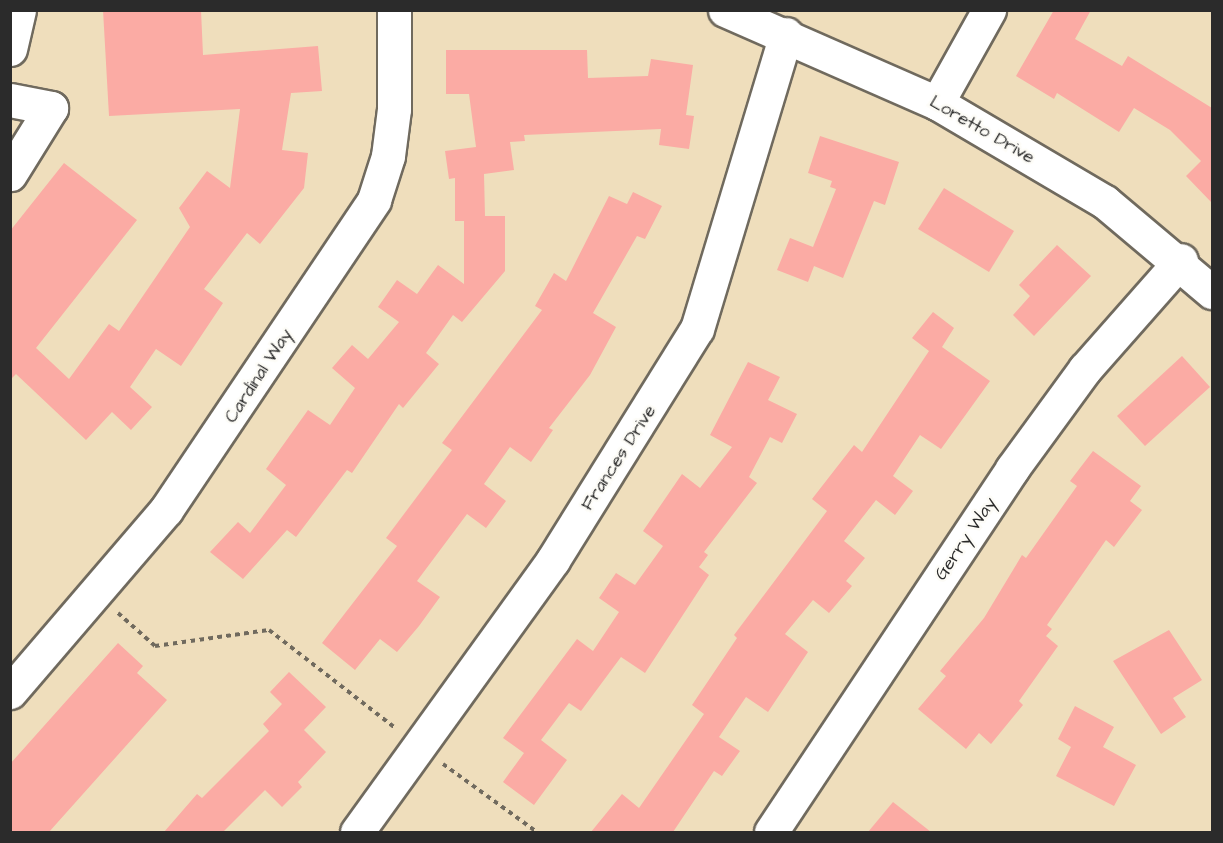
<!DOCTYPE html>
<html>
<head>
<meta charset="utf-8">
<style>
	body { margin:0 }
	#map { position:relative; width:1223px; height:843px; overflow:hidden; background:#efdebc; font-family:"Architects Daughter",sans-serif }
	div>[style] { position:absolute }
	.building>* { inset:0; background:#fbaba4 }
	.path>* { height:4px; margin-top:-2px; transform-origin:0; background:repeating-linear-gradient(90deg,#706a5e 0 4.5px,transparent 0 9px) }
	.roads { filter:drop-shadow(2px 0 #706a5e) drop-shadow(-2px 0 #706a5e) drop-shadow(0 2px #706a5e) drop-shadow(0 -2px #706a5e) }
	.minor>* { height:33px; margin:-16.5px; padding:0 16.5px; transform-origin:16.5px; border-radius:16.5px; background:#fff }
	span { translate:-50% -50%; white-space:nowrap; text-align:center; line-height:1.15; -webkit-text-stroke:5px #fdfcf7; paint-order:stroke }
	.street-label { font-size:18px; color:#2b2b2b }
	.frame { position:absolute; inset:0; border:12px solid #2b2b2b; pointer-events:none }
</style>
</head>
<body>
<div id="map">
	<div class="building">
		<i style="clip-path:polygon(103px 10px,201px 10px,203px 55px,318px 46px,322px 91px,291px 93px,282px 150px,308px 153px,304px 188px,260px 244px,247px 233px,204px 289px,223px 303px,181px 366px,156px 349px,130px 387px,152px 407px,131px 430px,112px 412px,86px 440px,16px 374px,10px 380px,10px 231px,64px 163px,137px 220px,36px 348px,69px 379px,109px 324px,119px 331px,190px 227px,179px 208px,207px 171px,230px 188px,240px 109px,109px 116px)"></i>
		<i style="clip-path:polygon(1054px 10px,1091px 10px,1075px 39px,1122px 66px,1128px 56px,1212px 108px,1212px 203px,1186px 176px,1201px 161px,1170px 130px,1134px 108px,1119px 132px,1057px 93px,1054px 99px,1016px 76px)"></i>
		<i style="clip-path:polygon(446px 50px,587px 50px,588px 78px,648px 76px,651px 59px,693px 65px,686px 115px,694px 116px,689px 149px,659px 145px,661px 129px,524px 135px,525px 141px,510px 142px,514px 170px,484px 174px,485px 216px,505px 216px,505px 271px,462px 322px,453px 315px,426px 353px,439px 364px,403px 408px,399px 404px,352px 473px,347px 470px,296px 537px,287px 530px,243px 579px,210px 552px,238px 522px,250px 533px,286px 485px,266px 469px,308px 410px,330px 425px,355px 388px,332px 368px,352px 345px,368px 359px,399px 322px,378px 307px,397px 280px,417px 294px,438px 265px,464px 284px,464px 221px,455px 221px,455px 178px,449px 179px,445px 151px,476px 147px,469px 94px,446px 94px)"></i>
		<i style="clip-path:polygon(820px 136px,899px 162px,885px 205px,874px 201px,843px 278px,814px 266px,808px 282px,777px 270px,790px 238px,813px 247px,836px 189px,830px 187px,832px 181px,808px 173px)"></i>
		<i style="clip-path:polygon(944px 188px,1014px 231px,989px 272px,918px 229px)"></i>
		<i style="clip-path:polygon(633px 192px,662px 206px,645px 239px,637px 236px,593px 313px,616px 327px,590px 375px,549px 428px,553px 430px,531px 462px,510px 447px,484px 484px,506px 501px,486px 528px,467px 514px,417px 581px,440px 597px,419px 626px,397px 652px,380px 639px,355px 670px,322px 643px,397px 546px,386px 538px,452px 450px,442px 443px,542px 310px,535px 306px,554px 273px,566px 281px,609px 196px,627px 204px)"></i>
		<i style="clip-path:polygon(1057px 245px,1091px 276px,1034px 336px,1013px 315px,1030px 296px,1019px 285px)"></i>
		<i style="clip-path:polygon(933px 312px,954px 328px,942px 347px,990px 381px,941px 449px,920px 435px,893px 476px,913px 491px,895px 515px,876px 500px,844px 541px,865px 558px,846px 581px,852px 586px,829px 613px,813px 600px,785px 634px,808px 652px,768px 712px,746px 697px,719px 737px,740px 751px,722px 776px,714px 771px,673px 832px,591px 832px,622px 794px,639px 808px,704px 714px,692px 705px,737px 638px,734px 635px,827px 511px,812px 499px,854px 445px,862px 452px,929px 351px,912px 338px)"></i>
		<i style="clip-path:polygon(1182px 356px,1210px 387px,1145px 446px,1117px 416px)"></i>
		<i style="clip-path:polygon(748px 362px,780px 377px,768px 400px,797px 414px,782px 443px,770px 437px,749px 477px,757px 483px,704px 552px,708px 555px,699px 567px,709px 575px,645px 673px,621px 657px,581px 711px,569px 703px,541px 740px,567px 760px,534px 805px,503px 782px,524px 753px,503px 738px,577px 639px,593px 651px,619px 612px,599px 598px,616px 573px,635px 585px,663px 546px,643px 531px,682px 474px,700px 488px,732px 447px,710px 435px)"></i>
		<i style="clip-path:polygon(1093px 451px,1141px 486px,1130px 501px,1142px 510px,1114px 547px,1106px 540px,1047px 625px,1052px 629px,1046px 636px,1058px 646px,1019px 701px,1023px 705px,991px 744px,979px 733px,966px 749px,918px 709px,946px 676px,940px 671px,984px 618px,1022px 555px,1026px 558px,1077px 486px,1070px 481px)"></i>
		<i style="clip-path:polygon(1169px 630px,1202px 680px,1173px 698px,1186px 717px,1161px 734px,1113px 661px)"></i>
		<i style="clip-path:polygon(118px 643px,143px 666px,137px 673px,167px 700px,49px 832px,10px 832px,10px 764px)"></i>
		<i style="clip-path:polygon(289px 672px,326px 707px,304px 730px,326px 752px,298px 782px,302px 787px,282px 807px,265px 790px,223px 832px,164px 832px,197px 794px,202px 798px,269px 731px,263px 724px,282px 704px,270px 692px)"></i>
		<i style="clip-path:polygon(1075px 706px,1114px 727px,1103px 747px,1136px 765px,1114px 806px,1056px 776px,1071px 747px,1058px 739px)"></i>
		<i style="clip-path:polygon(893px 802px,931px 832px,868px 832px)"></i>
	</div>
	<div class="path">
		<i style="left:118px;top:613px;width:50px;rotate:41.7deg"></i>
		<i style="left:155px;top:646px;width:115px;rotate:-8deg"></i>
		<i style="left:269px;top:630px;width:158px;rotate:37.8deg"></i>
		<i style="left:443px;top:764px;width:116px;rotate:35.9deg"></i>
	</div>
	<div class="roads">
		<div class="minor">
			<i style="left:725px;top:10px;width:232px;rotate:23.7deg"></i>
			<i style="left:937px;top:103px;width:195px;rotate:30.5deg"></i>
			<i style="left:1105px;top:202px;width:140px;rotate:40.1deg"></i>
			<i style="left:10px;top:49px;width:40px;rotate:-77deg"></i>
			<i style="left:10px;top:100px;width:42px;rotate:11deg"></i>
			<i style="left:51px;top:108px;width:78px;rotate:121.8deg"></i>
			<i style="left:937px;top:103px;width:107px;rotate:-60.8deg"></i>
			<i style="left:10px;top:692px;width:240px;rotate:-49.4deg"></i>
			<i style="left:166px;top:510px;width:373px;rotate:-56.1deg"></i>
			<i style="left:374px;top:200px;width:46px;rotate:-72.3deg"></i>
			<i style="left:388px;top:156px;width:47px;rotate:-82.7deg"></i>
			<i style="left:394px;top:109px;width:99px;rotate:-90deg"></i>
			<i style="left:357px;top:832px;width:335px;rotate:-54.2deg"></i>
			<i style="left:553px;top:560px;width:272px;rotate:-58.1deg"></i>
			<i style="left:697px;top:329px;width:308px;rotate:-73.2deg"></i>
			<i style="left:771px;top:832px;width:436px;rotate:-56.4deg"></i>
			<i style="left:1012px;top:469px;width:124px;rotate:-53.9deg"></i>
			<i style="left:1085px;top:369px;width:145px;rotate:-48.6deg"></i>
		</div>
	</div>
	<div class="street-label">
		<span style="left:982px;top:130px;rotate:30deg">Loretto Drive</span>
		<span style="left:259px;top:376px;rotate:-57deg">Cardinal Way</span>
		<span style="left:619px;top:458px;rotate:-57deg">Frances Drive</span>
		<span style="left:966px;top:539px;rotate:-56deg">Gerry Way</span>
	</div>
	<div class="frame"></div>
</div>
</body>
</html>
